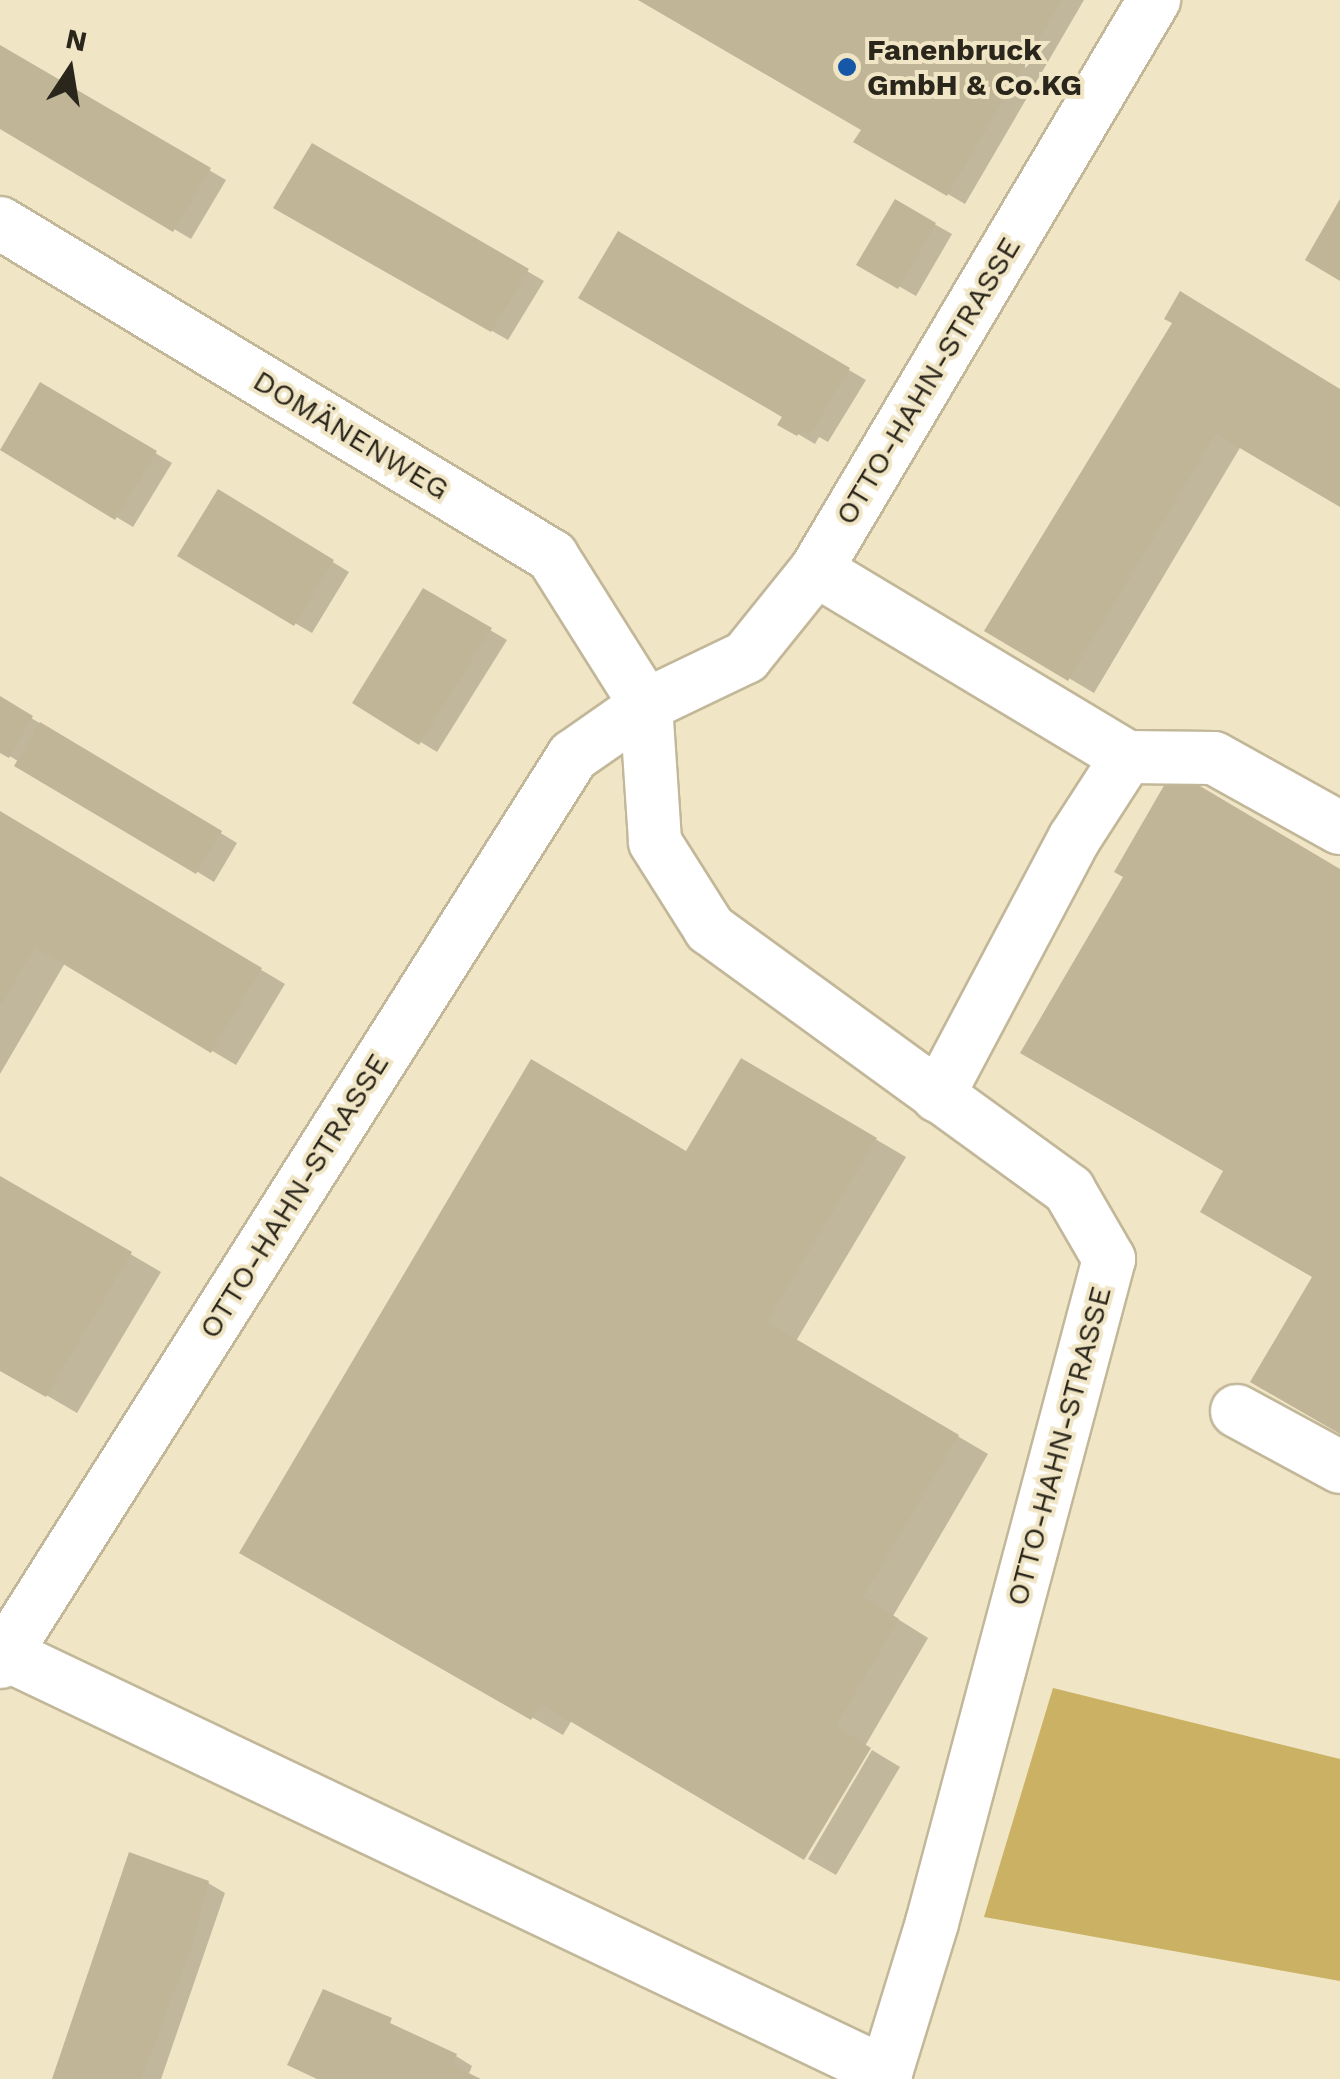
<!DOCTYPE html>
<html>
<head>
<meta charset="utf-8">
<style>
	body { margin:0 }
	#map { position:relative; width:1340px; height:2079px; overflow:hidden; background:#f0e5c5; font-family:"Work Sans",sans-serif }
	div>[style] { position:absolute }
	.green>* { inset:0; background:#cbb163 }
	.shadow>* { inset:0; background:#0003 }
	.building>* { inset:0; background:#c0b597 }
	.roads { filter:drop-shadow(2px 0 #c2b799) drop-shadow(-2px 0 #c2b799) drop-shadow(0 2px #c2b799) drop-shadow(0 -2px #c2b799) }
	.minor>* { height:52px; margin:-26px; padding:0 26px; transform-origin:26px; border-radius:26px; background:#fff }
	.dots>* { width:28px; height:28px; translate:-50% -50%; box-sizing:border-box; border:5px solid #f0e5c5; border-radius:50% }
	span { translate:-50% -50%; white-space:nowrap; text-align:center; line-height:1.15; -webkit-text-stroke:8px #f0e5c5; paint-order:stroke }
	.poi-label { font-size:30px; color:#2b261b; font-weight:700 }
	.left { translate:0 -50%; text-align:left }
	.street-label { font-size:30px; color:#2b261b }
	.north { position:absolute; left:20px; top:20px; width:100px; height:100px; -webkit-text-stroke:8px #f0e5c5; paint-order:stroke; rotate:12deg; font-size:28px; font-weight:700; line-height:40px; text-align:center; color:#2b261b }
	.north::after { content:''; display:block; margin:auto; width:35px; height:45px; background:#2b261b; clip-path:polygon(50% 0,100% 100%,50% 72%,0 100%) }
</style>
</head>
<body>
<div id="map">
	<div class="green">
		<i style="clip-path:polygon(1053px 1688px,1340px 1759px,1340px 1981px,984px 1917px)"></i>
	</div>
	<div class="shadow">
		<i style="clip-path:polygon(643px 0,1084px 0,965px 204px,857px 141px,864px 129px)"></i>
		<i style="clip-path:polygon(0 48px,226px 180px,191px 239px,0 126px)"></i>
		<i style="clip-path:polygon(313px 147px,544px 281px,508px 340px,276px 207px)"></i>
		<i style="clip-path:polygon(895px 202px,952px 234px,916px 296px,860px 264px)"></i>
		<i style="clip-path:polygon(619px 235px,866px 380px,828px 442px,819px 437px,815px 444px,781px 424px,785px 416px)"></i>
		<i style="clip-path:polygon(1175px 322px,1340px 389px,1340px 504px,1241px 446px,1094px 693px,988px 630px)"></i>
		<i style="clip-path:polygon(41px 385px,172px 463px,133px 527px,3px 449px)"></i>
		<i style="clip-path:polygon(218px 492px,349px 572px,312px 633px,180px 556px)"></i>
		<i style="clip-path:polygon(424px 591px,507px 640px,437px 752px,355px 702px)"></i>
		<i style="clip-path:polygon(0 699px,237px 843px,214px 882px,0 750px)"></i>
		<i style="clip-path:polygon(0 813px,285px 984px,236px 1065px,65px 963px,0 1074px)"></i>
		<i style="clip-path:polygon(742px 1061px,906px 1157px,796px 1341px,988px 1454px,893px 1616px,928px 1638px,865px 1746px,572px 1720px,563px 1735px,243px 1552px,687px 1154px)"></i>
		<i style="clip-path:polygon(0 1178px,161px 1272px,77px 1413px,0 1368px)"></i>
		<i style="clip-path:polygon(872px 1750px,900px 1767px,836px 1875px,808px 1859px)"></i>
		<i style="clip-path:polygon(208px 1883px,225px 1893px,161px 2079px,54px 2079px)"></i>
		<i style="clip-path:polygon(456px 2056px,472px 2066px,468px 2076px,475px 2079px,319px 2079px)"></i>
	</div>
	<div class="building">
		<i style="clip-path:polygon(638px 0,1062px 0,947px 196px,853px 142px,861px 130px)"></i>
		<i style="clip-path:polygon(0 45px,211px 168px,173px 232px,0 129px)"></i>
		<i style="clip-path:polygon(312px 143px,529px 269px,491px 332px,273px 208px)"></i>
		<i style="clip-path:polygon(895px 199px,936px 223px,898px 289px,856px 265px)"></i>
		<i style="clip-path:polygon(1340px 199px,1340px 281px,1305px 260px)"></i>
		<i style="clip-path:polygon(618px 231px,850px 368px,810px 435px,802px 429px,797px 436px,777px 425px,782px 417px,578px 298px)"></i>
		<i style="clip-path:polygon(1180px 291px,1340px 389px,1340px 507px,1216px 434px,1068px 681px,984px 631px,1172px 323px,1164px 319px)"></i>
		<i style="clip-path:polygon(40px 382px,157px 451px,115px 520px,0 450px)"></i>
		<i style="clip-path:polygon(218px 489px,334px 560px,294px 626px,177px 556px)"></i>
		<i style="clip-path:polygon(423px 588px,492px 628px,419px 745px,352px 703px)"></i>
		<i style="clip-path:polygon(0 696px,33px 716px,9px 758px,0 753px)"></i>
		<i style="clip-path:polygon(40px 722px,222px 831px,196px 874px,14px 766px)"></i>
		<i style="clip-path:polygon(1173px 770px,1340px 869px,1340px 1434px,1250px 1382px,1312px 1277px,1200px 1212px,1223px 1171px,1020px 1053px,1123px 877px,1114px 872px)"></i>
		<i style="clip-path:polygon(0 811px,262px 968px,211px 1053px,35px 947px,0 1007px)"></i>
		<i style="clip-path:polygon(741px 1058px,877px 1138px,767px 1322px,959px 1435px,863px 1597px,899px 1619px,836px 1726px,871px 1748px,804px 1860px,541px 1704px,531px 1720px,239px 1553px,531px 1059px,686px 1151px)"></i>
		<i style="clip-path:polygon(0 1176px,132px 1252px,46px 1397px,0 1371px)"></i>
		<i style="clip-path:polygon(129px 1852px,209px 1881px,192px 1946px,141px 2079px,52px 2079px)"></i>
		<i style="clip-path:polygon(323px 1989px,392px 2018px,390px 2023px,457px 2054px,452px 2065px,481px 2079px,317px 2079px,287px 2065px)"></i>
	</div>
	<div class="roads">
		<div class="minor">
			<i style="left:0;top:223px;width:645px;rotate:31.1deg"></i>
			<i style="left:552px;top:556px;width:176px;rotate:57.8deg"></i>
			<i style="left:646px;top:705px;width:137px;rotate:86.2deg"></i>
			<i style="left:655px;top:842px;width:103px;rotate:57.7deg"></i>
			<i style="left:710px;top:929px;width:444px;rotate:36deg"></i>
			<i style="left:1069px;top:1190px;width:80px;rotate:59.9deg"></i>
			<i style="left:1109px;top:1259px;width:687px;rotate:104.93deg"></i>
			<i style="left:932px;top:1923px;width:163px;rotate:107.1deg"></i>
			<i style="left:816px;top:570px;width:363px;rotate:31deg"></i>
			<i style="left:1127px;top:757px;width:98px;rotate:122.9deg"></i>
			<i style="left:1074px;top:839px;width:291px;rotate:117.9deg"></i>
			<i style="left:1127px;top:757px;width:87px;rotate:0.7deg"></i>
			<i style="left:1214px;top:758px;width:144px;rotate:29.1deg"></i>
			<i style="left:1237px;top:1411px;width:117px;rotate:28.5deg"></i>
			<i style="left:5px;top:1654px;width:976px;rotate:25.44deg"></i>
			<i style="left:0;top:1662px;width:1072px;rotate:-57.69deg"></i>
			<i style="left:573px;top:756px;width:89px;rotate:-34.9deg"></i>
			<i style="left:646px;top:705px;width:111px;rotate:-25.6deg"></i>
			<i style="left:746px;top:657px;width:112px;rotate:-51.2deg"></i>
			<i style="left:816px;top:570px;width:663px;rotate:-59.33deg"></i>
		</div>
	</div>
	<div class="dots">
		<i style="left:847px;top:67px;background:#1757a7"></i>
	</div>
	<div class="poi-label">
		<span class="left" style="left:867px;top:67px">Fanenbruck<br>GmbH &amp; Co.KG</span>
	</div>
	<div class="street-label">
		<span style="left:928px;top:381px;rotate:-59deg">OTTO-HAHN-STRASSE</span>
		<span style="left:351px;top:435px;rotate:31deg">DOMÄNENWEG</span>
		<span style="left:294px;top:1196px;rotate:-58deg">OTTO-HAHN-STRASSE</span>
		<span style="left:1059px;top:1446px;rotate:-75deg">OTTO-HAHN-STRASSE</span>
	</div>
	<div class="north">N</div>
</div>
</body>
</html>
